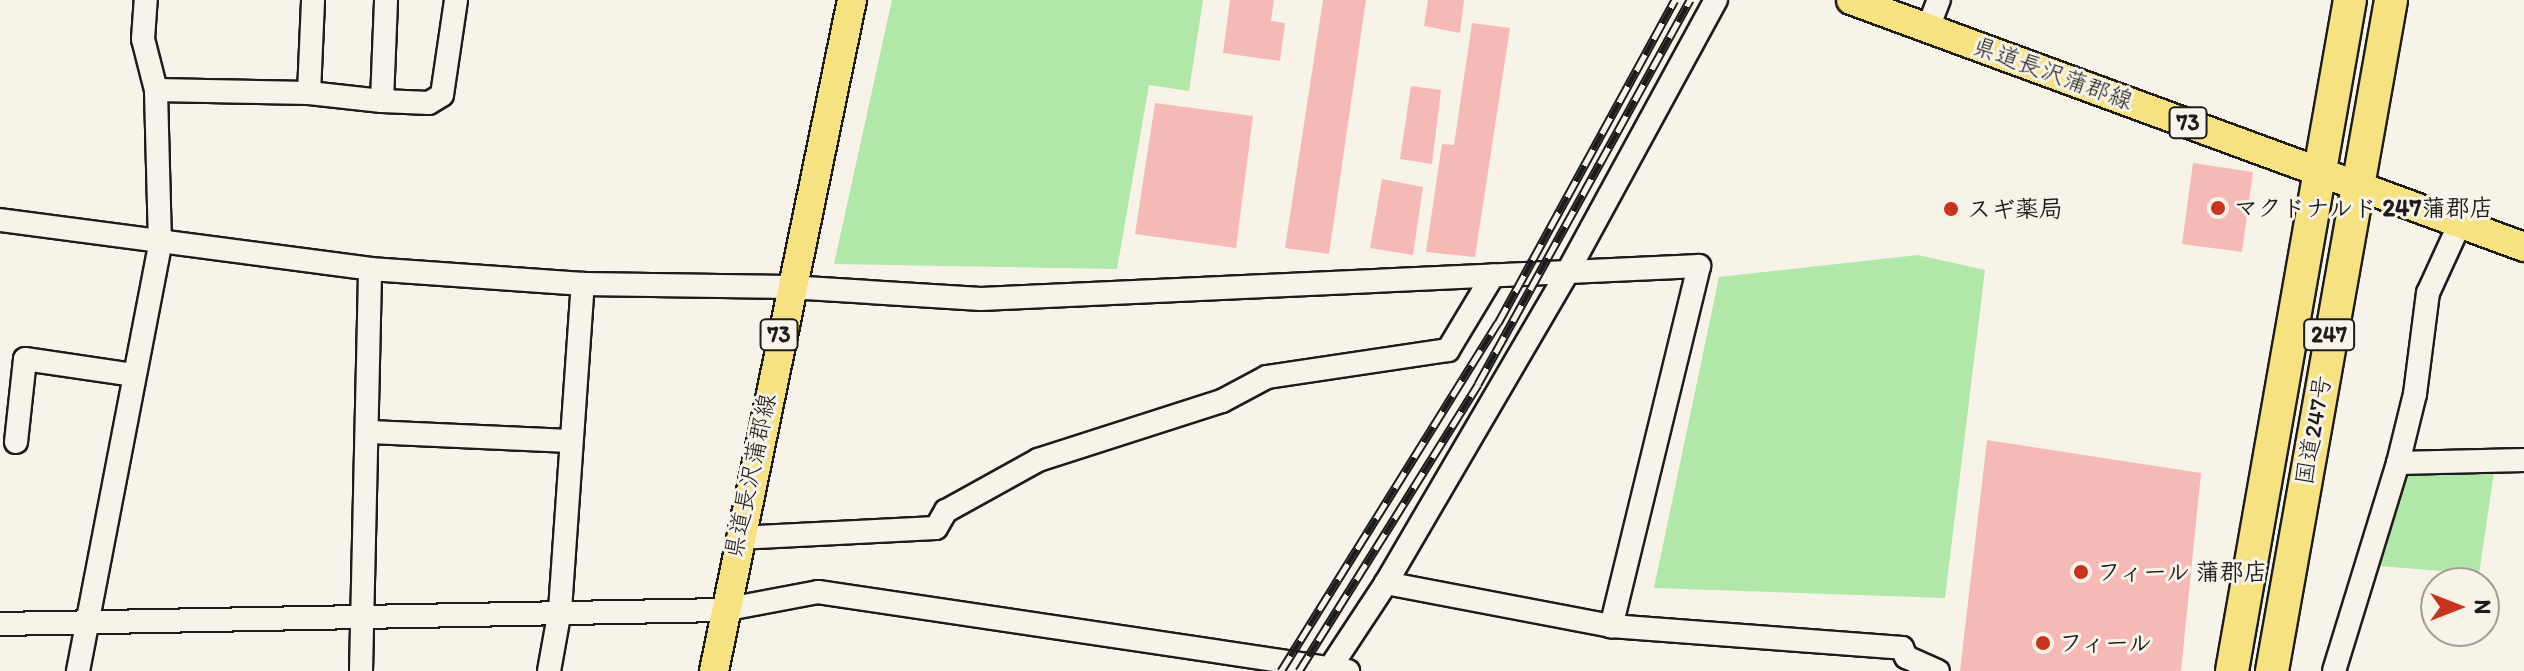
<!DOCTYPE html>
<html>
<head>
<meta charset="utf-8">
<style>
	body { margin:0 }
	#map { position:relative; width:2524px; height:671px; overflow:hidden; background:#f7f3e8; font-family:Itim,"Klee One",sans-serif }
	div>[style] { position:absolute }
	.green>* { inset:0; background:#b1e7a9 }
	.building>* { inset:0; background:#f6bab6 }
	.roads { filter:drop-shadow(2px 0 #1c1c1c) drop-shadow(-2px 0 #1c1c1c) drop-shadow(0 2px #1c1c1c) drop-shadow(0 -2px #1c1c1c) }
	.minor>* { height:22px; margin:-11px; padding:0 11px; transform-origin:11px; border-radius:11px; background:#f7f3e8 }
	.major>* { height:28px; margin:-14px; padding:0 14px; transform-origin:14px; border-radius:14px; background:#f6e281 }
	.highway>* { height:32px; margin:-16px; padding:0 16px; transform-origin:16px; border-radius:16px; background:#f6e281 }
	.rail>* { height:9px; margin-top:-4.5px; transform-origin:0; background:repeating-linear-gradient(90deg,#f7f3e8 0 18px,#1c1c1c 0 36px); box-sizing:border-box; border-block:2px solid #1c1c1c }
	.dots>* { width:22px; height:22px; translate:-50% -50%; box-sizing:border-box; border:4px solid #f7f3e8; border-radius:50% }
	span { translate:-50% -50%; white-space:nowrap; text-align:center; line-height:1.15; -webkit-text-stroke:6px #f7f3e8; paint-order:stroke }
	.shield-label span { padding:2px 6px; background:#f7f3e8; border:2px solid; border-radius:6px; -webkit-text-stroke-width:0 }
	.shield-label { font-size:22px; color:#1c1c1c; font-weight:700 }
	.street-label { font-size:24px; color:#1c1c1c }
	.poi-label { font-size:24px; color:#1c1c1c; font-weight:700 }
	.left { translate:0 -50%; text-align:left }
	.north { position:absolute; left:2420px; top:567px; width:80px; height:80px; box-sizing:border-box; background:#f7f3e8; border:2px solid #9f9d96; border-radius:50%; rotate:90deg; font-size:22px; font-weight:700; line-height:32px; text-align:center; color:#1c1c1c }
	.north::after { content:''; display:block; margin:auto; width:28px; height:36px; background:#c8321e; clip-path:polygon(50% 0,100% 100%,50% 72%,0 100%) }
</style>
</head>
<body>
<div id="map">
	<div class="green">
		<i style="clip-path:polygon(892px 0,1203px 0,1189px 91px,1149px 85px,1117px 269px,834px 264px)"></i>
		<i style="clip-path:polygon(1918px 255px,1985px 270px,1945px 598px,1654px 588px,1719px 277px)"></i>
		<i style="clip-path:polygon(2495px 466px,2479px 574px,2379px 566px,2401px 476px)"></i>
	</div>
	<div class="building">
		<i style="clip-path:polygon(1230px 0,1274px 0,1271px 21px,1285px 23px,1280px 61px,1223px 53px)"></i>
		<i style="clip-path:polygon(1323px 0,1366px 0,1329px 254px,1285px 248px)"></i>
		<i style="clip-path:polygon(1428px 0,1464px 0,1460px 33px,1424px 26px)"></i>
		<i style="clip-path:polygon(1472px 23px,1510px 28px,1475px 257px,1426px 252px,1442px 144px,1454px 145px)"></i>
		<i style="clip-path:polygon(1411px 86px,1441px 90px,1432px 164px,1400px 159px)"></i>
		<i style="clip-path:polygon(1155px 103px,1253px 116px,1236px 248px,1135px 234px)"></i>
		<i style="clip-path:polygon(2193px 163px,2253px 172px,2242px 252px,2182px 244px)"></i>
		<i style="clip-path:polygon(1382px 179px,1423px 187px,1413px 255px,1370px 248px)"></i>
		<i style="clip-path:polygon(1987px 440px,2201px 473px,2181px 671px,1960px 671px)"></i>
	</div>
	<div class="roads">
		<div class="minor">
			<i style="left:1928px;top:28px;width:30px;rotate:-69deg"></i>
			<i style="left:156px;top:90px;width:153px;rotate:1.1deg"></i>
			<i style="left:309px;top:93px;width:73px;rotate:6.3deg"></i>
			<i style="left:382px;top:101px;width:101px;rotate:-87.7deg"></i>
			<i style="left:309px;top:93px;width:93px;rotate:-87.5deg"></i>
			<i style="left:382px;top:101px;width:47px;rotate:2.4deg"></i>
			<i style="left:429px;top:103px;width:15px;rotate:-32deg"></i>
			<i style="left:442px;top:95px;width:96px;rotate:-81.6deg"></i>
			<i style="left:0;top:220px;width:373px;rotate:7.5deg"></i>
			<i style="left:370px;top:269px;width:214px;rotate:4deg"></i>
			<i style="left:583px;top:284px;width:206px;rotate:0.8deg"></i>
			<i style="left:789px;top:287px;width:192px;rotate:3.6deg"></i>
			<i style="left:981px;top:299px;width:719px;rotate:-2.63deg"></i>
			<i style="left:1699px;top:266px;width:371px;rotate:103.7deg"></i>
			<i style="left:370px;top:432px;width:200px;rotate:2.6deg"></i>
			<i style="left:16px;top:442px;width:83px;rotate:-83.8deg"></i>
			<i style="left:25px;top:359px;width:109px;rotate:8.4deg"></i>
			<i style="left:2398px;top:463px;width:126px;rotate:-1.4deg"></i>
			<i style="left:738px;top:538px;width:198px;rotate:-2.9deg"></i>
			<i style="left:936px;top:528px;width:20px;rotate:-60deg"></i>
			<i style="left:946px;top:511px;width:105px;rotate:-29deg"></i>
			<i style="left:1038px;top:460px;width:193px;rotate:-17.8deg"></i>
			<i style="left:1222px;top:401px;width:51px;rotate:-28.1deg"></i>
			<i style="left:1267px;top:377px;width:183px;rotate:-8.5deg"></i>
			<i style="left:1448px;top:350px;width:87px;rotate:-59deg"></i>
			<i style="left:1386px;top:583px;width:229px;rotate:10.8deg"></i>
			<i style="left:1611px;top:626px;width:292px;rotate:4.3deg"></i>
			<i style="left:1902px;top:648px;width:10px;rotate:66deg"></i>
			<i style="left:1906px;top:657px;width:35px;rotate:24deg"></i>
			<i style="left:0;top:624px;width:723px;rotate:-1.11deg"></i>
			<i style="left:723px;top:610px;width:97px;rotate:-10.7deg"></i>
			<i style="left:818px;top:592px;width:536px;rotate:8.48deg"></i>
			<i style="left:78px;top:671px;width:435px;rotate:-79.1deg"></i>
			<i style="left:160px;top:244px;width:154px;rotate:-91.5deg"></i>
			<i style="left:156px;top:90px;width:53px;rotate:-104.3deg"></i>
			<i style="left:143px;top:39px;width:39px;rotate:-86deg"></i>
			<i style="left:361px;top:671px;width:402px;rotate:-88.7deg"></i>
			<i style="left:549px;top:671px;width:62px;rotate:-79.8deg"></i>
			<i style="left:560px;top:610px;width:327px;rotate:-86deg"></i>
			<i style="left:1328px;top:671px;width:105px;rotate:-56.6deg"></i>
			<i style="left:1386px;top:583px;width:359px;rotate:-59.7deg"></i>
			<i style="left:1567px;top:273px;width:311px;rotate:-61.4deg"></i>
			<i style="left:2334px;top:671px;width:218px;rotate:-72.9deg"></i>
			<i style="left:2398px;top:463px;width:71px;rotate:-76.2deg"></i>
			<i style="left:2415px;top:394px;width:102px;rotate:-82.7deg"></i>
			<i style="left:2428px;top:293px;width:77px;rotate:-65.4deg"></i>
		</div>
		<div class="major">
			<i style="left:1851px;top:0;width:717px;rotate:20.15deg"></i>
			<i style="left:714px;top:671px;width:685px;rotate:-78.38deg"></i>
		</div>
		<div class="highway">
			<i style="left:2232px;top:671px;width:681px;rotate:-80.03deg"></i>
			<i style="left:2272px;top:671px;width:681px;rotate:-79.94deg"></i>
		</div>
	</div>
	<div class="rail">
		<i style="left:1281px;top:671px;width:410px;rotate:-58.1deg"></i>
		<i style="left:1498px;top:323px;width:368px;rotate:-61.3deg"></i>
		<i style="left:1299px;top:671px;width:338px;rotate:-58deg"></i>
		<i style="left:1478px;top:384px;width:439px;rotate:-61.1deg"></i>
	</div>
	<div class="dots">
		<i style="left:2218px;top:208px;background:#c8321e"></i>
		<i style="left:1951px;top:209px;background:#c8321e"></i>
		<i style="left:2081px;top:572px;background:#c8321e"></i>
		<i style="left:2043px;top:643px;background:#c8321e"></i>
	</div>
	<div class="shield-label">
		<span style="left:2188px;top:123px">73</span>
		<span style="left:779px;top:335px">73</span>
		<span style="left:2329px;top:335px">247</span>
	</div>
	<div class="street-label">
		<span style="left:2053px;top:73px;rotate:20deg">県道長沢蒲郡線</span>
		<span style="left:2313px;top:430px;rotate:-80deg">国道247号</span>
		<span style="left:750px;top:476px;rotate:-78deg">県道長沢蒲郡線</span>
	</div>
	<div class="poi-label">
		<span class="left" style="left:2234px;top:208px">マクドナルド 247蒲郡店</span>
		<span class="left" style="left:1967px;top:209px">スギ薬局</span>
		<span class="left" style="left:2097px;top:572px">フィール 蒲郡店</span>
		<span class="left" style="left:2059px;top:643px">フィール</span>
	</div>
	<div class="north">N</div>
</div>
</body>
</html>
